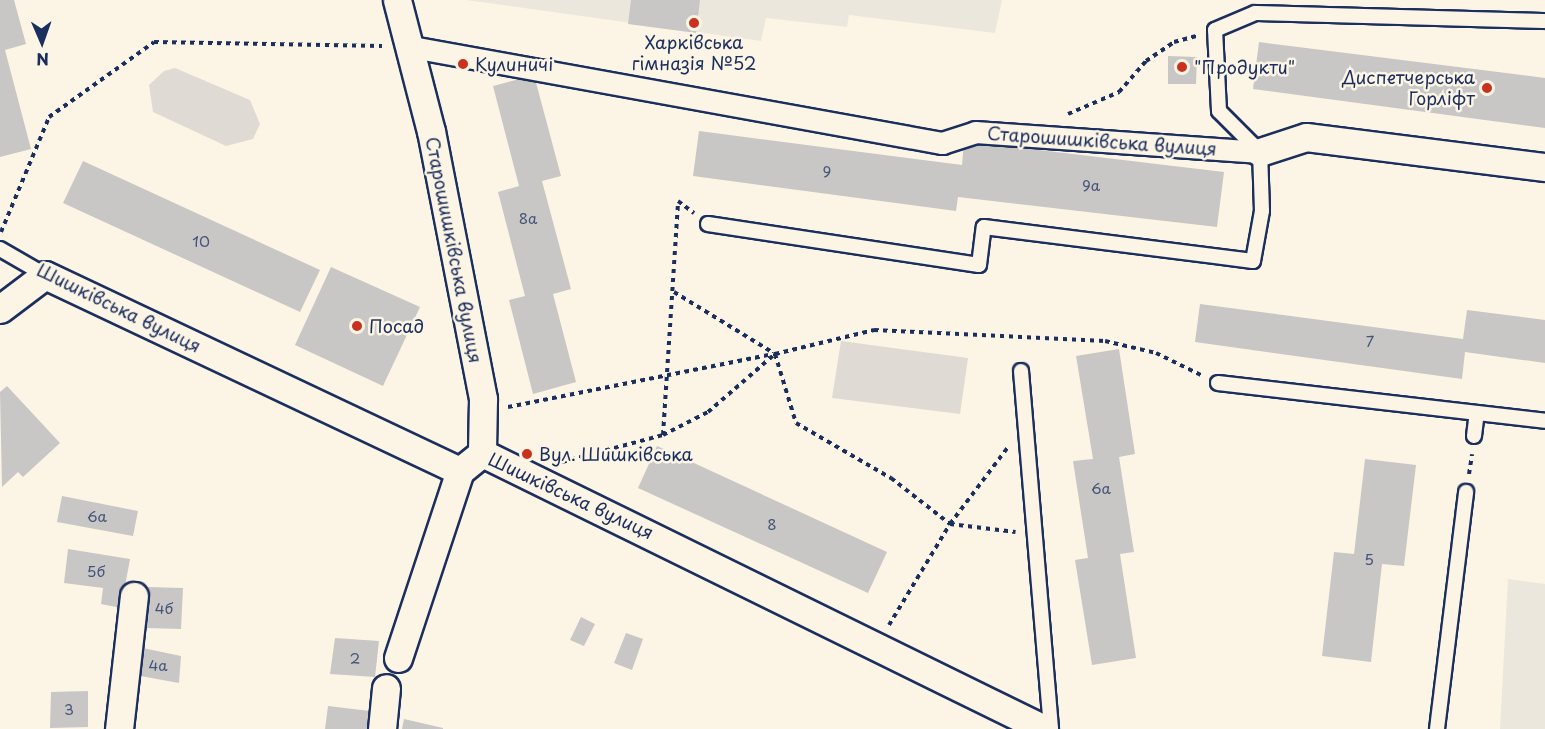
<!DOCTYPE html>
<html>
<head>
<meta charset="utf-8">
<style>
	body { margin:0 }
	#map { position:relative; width:1545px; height:729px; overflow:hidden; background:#fcf5e5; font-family:"Playpen Sans",sans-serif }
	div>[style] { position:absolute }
	.built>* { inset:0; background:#ece7dc }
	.green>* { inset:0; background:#dfdbd4 }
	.building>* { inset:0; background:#c8c7c6 }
	.path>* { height:4px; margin-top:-2px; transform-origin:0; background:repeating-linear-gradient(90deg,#1b2f5e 0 4.5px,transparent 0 9px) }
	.roads { filter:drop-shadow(2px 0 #1b2f5e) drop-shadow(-2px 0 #1b2f5e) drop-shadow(0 2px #1b2f5e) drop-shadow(0 -2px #1b2f5e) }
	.service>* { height:14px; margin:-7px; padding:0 7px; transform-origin:7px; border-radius:7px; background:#fcf5e5 }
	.pedestrian>* { height:21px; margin:-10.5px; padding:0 10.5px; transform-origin:10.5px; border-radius:10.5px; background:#fcf5e5 }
	.minor>* { height:27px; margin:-13.5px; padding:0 13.5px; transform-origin:13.5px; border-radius:13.5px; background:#fcf5e5 }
	.dots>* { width:16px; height:16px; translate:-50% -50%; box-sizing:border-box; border:3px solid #fcf5e5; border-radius:50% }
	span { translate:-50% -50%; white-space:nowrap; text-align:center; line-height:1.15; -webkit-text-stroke:5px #fcf5e5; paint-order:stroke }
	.number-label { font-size:15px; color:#465578 }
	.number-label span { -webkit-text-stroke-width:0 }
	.poi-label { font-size:18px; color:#1b2f5e }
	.left { translate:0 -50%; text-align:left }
	.right { translate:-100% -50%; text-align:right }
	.street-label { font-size:18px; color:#1b2f5e }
	.north { position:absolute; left:12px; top:12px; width:60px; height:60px; -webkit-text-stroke:4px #fcf5e5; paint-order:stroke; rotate:178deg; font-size:16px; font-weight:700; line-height:24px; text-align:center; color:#1b2f5e }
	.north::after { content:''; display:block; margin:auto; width:21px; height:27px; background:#1b2f5e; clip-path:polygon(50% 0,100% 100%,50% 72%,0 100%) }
</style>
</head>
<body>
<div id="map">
	<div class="built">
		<i style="clip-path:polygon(466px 0,1002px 0,995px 33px,849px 15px,847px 27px,766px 18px,761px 41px)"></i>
		<i style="clip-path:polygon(1508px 579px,1545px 584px,1545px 729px,1500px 729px)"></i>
	</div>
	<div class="green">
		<i style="clip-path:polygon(175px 68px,250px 100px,260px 124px,253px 139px,226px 146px,153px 112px,149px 85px,164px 71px)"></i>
		<i style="clip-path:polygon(841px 341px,968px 358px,960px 414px,832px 398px)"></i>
	</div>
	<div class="building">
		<i style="clip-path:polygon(0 0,14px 0,26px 44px,5px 50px,31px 149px,0 157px)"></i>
		<i style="clip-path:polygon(631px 0,700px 0,696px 33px,628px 24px)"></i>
		<i style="clip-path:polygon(1259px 42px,1545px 78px,1545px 128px,1253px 89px)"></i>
		<i style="clip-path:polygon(1168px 56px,1197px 57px,1196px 84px,1168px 84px)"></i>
		<i style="clip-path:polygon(534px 75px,561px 176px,542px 181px,571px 289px,553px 294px,576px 382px,533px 394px,509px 300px,525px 296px,498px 192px,519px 186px,493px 86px)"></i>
		<i style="clip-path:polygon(699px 131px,962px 165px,964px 141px,1224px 172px,1217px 227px,958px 197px,956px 211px,693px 176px)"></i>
		<i style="clip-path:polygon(83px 161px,320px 270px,300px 312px,63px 203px)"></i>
		<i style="clip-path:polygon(331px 267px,420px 307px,383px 386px,295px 345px)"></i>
		<i style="clip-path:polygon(1200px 304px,1463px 339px,1467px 310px,1545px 320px,1545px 363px,1465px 352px,1462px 379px,1195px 342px)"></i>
		<i style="clip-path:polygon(1119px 349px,1135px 454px,1119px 457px,1134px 552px,1120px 554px,1136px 658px,1092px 665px,1075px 560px,1088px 558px,1073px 461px,1093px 459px,1076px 356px)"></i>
		<i style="clip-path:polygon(7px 386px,60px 443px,23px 477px,18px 472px,2px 487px,0 392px)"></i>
		<i style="clip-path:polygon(657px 446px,887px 552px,868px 593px,638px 488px)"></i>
		<i style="clip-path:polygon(1365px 459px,1416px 465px,1404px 566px,1382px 564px,1371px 662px,1322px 656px,1334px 552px,1354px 554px)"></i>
		<i style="clip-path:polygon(62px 496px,138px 511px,133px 536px,57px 522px)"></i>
		<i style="clip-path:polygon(68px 549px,130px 559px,121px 608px,101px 604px,103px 588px,64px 583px)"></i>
		<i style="clip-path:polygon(148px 587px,183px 588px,181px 629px,145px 628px)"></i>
		<i style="clip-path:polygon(581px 617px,595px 624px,584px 646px,570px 640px)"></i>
		<i style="clip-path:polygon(626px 633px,643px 639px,632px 670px,614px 663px)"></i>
		<i style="clip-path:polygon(335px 638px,379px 641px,375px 677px,330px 674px)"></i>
		<i style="clip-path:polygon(138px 647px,181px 656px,179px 683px,135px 675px)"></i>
		<i style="clip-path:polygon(88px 691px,88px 727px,50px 728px,51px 692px)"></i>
		<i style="clip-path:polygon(328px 706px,370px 711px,368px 729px,325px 729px)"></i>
		<i style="clip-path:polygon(404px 719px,443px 728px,443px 729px,402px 729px)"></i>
	</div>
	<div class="path">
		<i style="left:1068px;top:114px;width:56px;rotate:-23.3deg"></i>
		<i style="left:1119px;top:92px;width:41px;rotate:-48.9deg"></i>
		<i style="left:1146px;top:61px;width:34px;rotate:-34deg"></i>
		<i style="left:1174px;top:42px;width:24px;rotate:-15deg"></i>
		<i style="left:1px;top:232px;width:125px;rotate:-67.3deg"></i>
		<i style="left:49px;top:117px;width:129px;rotate:-35.5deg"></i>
		<i style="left:154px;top:42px;width:228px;rotate:1deg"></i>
		<i style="left:674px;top:292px;width:119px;rotate:31.5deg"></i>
		<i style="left:775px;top:354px;width:72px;rotate:73.1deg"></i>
		<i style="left:796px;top:423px;width:110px;rotate:30.1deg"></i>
		<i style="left:891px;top:478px;width:75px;rotate:37.9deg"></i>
		<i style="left:950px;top:524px;width:66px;rotate:6.9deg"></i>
		<i style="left:508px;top:407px;width:271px;rotate:-11.3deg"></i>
		<i style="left:663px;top:435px;width:234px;rotate:-86.3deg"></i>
		<i style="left:678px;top:201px;width:20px;rotate:37deg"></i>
		<i style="left:562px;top:462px;width:105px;rotate:-15deg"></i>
		<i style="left:663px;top:435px;width:51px;rotate:-27.1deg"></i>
		<i style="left:708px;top:412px;width:89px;rotate:-40.9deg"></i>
		<i style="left:775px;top:354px;width:102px;rotate:-13.6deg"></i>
		<i style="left:874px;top:330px;width:231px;rotate:2.7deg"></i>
		<i style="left:1105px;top:341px;width:52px;rotate:13.2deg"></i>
		<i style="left:1156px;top:353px;width:50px;rotate:26.1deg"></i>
		<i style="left:1469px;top:474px;width:20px;rotate:-81deg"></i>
		<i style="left:889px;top:625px;width:118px;rotate:-58.9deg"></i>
		<i style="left:950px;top:524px;width:96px;rotate:-53deg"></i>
	</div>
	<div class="roads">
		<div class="service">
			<i style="left:708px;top:224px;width:274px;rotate:8.6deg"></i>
			<i style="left:979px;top:265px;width:38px;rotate:-83deg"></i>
			<i style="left:984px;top:227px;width:271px;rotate:7.2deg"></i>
			<i style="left:1253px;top:261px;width:51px;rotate:-79.8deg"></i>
			<i style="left:1262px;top:211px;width:59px;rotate:-91.9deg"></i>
			<i style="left:1260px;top:152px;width:58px;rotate:-135deg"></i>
			<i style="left:1219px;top:111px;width:81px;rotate:-92.8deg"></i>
			<i style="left:1215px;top:30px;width:43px;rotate:-23deg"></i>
			<i style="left:1255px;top:13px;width:290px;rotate:1.6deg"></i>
			<i style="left:0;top:249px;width:52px;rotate:30deg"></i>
			<i style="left:1021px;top:371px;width:359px;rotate:85.2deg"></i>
			<i style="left:1218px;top:383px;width:329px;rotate:6.6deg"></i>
			<i style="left:1474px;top:436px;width:23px;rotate:-83deg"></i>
			<i style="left:1437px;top:729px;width:239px;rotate:-83deg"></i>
		</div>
		<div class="pedestrian">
			<i style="left:412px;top:47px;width:539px;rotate:10.27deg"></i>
			<i style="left:942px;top:143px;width:35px;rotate:-18deg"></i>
			<i style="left:975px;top:132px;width:286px;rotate:4deg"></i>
		</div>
		<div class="minor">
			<i style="left:397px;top:0;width:135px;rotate:75.5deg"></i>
			<i style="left:431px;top:131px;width:273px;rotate:79deg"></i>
			<i style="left:483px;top:399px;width:54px;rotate:91.1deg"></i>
			<i style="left:1260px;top:152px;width:48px;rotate:-18.1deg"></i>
			<i style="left:1306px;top:137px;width:241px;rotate:7.2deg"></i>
			<i style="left:0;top:309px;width:56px;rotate:-37.1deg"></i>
			<i style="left:45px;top:275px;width:459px;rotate:25.3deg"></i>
			<i style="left:460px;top:471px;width:28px;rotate:-39deg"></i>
			<i style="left:482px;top:453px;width:626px;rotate:26.16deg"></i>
			<i style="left:398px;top:658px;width:197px;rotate:-71.7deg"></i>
			<i style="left:119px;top:729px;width:134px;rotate:-83.6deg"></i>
			<i style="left:382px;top:729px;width:41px;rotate:-84.4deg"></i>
		</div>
	</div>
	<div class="dots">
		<i style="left:694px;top:23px;background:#c8321e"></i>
		<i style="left:463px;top:64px;background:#c8321e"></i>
		<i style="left:1182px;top:67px;background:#c8321e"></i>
		<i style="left:1487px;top:88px;background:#c8321e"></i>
		<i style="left:357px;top:326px;background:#c8321e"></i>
		<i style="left:527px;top:454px;background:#c8321e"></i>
	</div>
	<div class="number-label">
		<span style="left:827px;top:171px">9</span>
		<span style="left:1091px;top:185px">9а</span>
		<span style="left:528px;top:218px">8а</span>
		<span style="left:201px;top:241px">10</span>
		<span style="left:1370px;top:341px">7</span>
		<span style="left:1101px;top:488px">6а</span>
		<span style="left:97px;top:516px">6а</span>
		<span style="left:772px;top:524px">8</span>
		<span style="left:1369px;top:559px">5</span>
		<span style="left:96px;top:571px">5б</span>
		<span style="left:164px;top:608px">4б</span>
		<span style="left:355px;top:658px">2</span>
		<span style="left:158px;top:665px">4а</span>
		<span style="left:69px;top:709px">3</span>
	</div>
	<div class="poi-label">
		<span style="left:694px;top:53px">Харківська<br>гімназія №52</span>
		<span class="left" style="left:475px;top:64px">Кулиничі</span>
		<span class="left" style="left:1194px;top:67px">"Продукти"</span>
		<span class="right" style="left:1475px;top:88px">Диспетчерська<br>Горліфт</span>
		<span class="left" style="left:369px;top:326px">Посад</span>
		<span class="left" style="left:539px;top:454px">Вул. Шишківська</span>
	</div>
	<div class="street-label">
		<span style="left:1102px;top:141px;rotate:4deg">Старошишківська вулиця</span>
		<span style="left:454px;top:250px;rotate:79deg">Старошишківська вулиця</span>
		<span style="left:119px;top:308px;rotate:26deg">Шишківська вулиця</span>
		<span style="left:571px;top:496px;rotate:25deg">Шишківська вулиця</span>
	</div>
	<div class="north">N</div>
</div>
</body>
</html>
